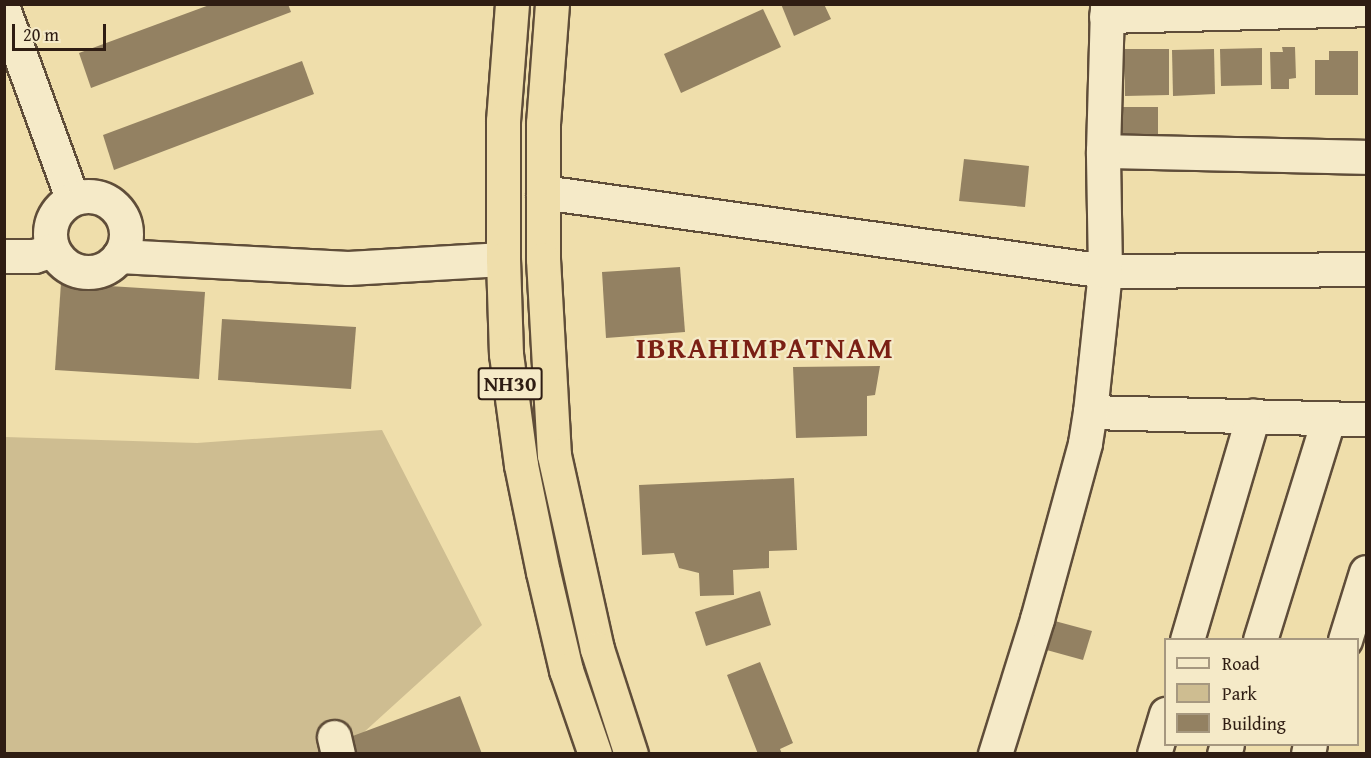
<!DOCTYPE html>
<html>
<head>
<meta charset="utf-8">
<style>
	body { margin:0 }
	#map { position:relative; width:1371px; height:758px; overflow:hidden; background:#efdeab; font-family:"Gentium Book Plus",serif }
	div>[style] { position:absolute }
	.green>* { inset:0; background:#cebd91 }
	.building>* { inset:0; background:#938162 }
	.roads { filter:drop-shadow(2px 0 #5f4d39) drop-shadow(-2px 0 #5f4d39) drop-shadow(0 2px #5f4d39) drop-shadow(0 -2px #5f4d39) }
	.minor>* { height:33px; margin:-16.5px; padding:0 16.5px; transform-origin:16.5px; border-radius:16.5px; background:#f5eac8 }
	.minor>.ring { margin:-16.5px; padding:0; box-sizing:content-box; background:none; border:33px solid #f5eac8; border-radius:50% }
	.trunk>* { height:33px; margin:-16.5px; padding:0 16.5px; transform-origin:16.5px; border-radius:16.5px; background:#efdeab }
	span { translate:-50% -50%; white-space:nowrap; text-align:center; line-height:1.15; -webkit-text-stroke:4.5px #f5eac8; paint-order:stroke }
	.shield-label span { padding:2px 4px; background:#f5eac8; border:2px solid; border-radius:4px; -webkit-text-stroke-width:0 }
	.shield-label { font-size:22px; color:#2f1d13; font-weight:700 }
	.district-label { font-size:30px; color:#7a1f14; font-weight:700; letter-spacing:1.5px }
	.frame { position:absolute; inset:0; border:6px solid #2f1d13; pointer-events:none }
	.legend { position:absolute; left:1164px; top:638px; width:195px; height:108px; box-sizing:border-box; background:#f5eac8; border:2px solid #a69880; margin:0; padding:8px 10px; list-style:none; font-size:18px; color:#2f1d13 }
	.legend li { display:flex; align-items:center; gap:12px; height:30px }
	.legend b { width:30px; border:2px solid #a69880 }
	.scale { position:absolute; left:12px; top:24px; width:94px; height:27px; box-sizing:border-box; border:3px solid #2f1d13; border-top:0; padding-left:8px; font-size:18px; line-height:21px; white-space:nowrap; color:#2f1d13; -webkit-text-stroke:4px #f5eac8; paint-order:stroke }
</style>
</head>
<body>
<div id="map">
	<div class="green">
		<i style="clip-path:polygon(382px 430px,482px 625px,341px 753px,5px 754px,5px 437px,197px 443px)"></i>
	</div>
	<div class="building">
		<i style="clip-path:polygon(212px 4px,288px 4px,291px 12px,91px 88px,79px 53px)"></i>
		<i style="clip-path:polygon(781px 4px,824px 4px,831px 19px,794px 36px)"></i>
		<i style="clip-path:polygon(763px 9px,781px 47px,681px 93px,664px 54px)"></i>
		<i style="clip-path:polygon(1282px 47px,1295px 47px,1296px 78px,1289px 79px,1289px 89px,1271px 89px,1270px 52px,1283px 52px)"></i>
		<i style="clip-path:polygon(1262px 48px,1262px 85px,1221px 86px,1220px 49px)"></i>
		<i style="clip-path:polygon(1124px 49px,1169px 49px,1169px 95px,1125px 96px)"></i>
		<i style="clip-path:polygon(1214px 49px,1215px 94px,1173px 96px,1172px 50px)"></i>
		<i style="clip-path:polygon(1329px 51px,1358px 51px,1358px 95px,1315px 95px,1315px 60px,1329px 60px)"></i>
		<i style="clip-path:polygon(302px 61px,314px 94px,114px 170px,103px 135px)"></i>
		<i style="clip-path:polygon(1123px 107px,1158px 107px,1158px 150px,1123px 150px)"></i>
		<i style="clip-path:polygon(964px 159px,1029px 166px,1025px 207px,959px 201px)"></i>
		<i style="clip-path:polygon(680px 267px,685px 332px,606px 338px,602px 272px)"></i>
		<i style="clip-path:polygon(61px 283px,205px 292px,199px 379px,55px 370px)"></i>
		<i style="clip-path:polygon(222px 319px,356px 327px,351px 389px,218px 380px)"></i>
		<i style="clip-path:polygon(880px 366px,875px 395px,867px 396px,867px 436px,796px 438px,793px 367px)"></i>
		<i style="clip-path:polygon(794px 478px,797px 550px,769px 551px,769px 568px,733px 570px,734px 595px,700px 596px,699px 573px,679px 568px,674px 553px,642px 555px,639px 485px)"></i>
		<i style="clip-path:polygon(760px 591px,771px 625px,706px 646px,695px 612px)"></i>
		<i style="clip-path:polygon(1051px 620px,1092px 631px,1083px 660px,1043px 649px)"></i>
		<i style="clip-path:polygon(760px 662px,793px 743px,780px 749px,782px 754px,758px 754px,727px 675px)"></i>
		<i style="clip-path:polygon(460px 696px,482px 754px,357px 754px,350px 737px)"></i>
	</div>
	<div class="roads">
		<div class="minor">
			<i style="left:4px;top:11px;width:199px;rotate:70deg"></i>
			<i style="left:1106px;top:16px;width:260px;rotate:-1.5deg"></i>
			<i style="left:1103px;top:151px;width:263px;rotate:1.3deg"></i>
			<i style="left:543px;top:192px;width:568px;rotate:8deg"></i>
			<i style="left:1105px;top:271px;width:261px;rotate:-0.4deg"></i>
			<i class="ring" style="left:50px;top:196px;width:43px;height:43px"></i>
			<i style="left:4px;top:256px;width:30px"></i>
			<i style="left:34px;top:256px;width:20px;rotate:-18deg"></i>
			<i style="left:119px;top:256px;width:229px;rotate:3deg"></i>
			<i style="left:348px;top:268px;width:155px;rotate:-3.3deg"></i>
			<i style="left:1090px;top:412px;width:276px;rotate:1.5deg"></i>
			<i style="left:1187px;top:640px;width:234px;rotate:-73.6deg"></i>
			<i style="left:1260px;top:640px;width:230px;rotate:-72.8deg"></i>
			<i style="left:1345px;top:640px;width:71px;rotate:-72.8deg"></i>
			<i style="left:334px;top:737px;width:17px;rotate:77deg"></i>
			<i style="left:995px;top:754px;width:141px;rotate:-72.7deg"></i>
			<i style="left:1037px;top:619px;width:182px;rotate:-74.7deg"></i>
			<i style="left:1085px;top:443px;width:31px;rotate:-81deg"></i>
			<i style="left:1090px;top:412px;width:142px;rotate:-83.9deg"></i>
			<i style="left:1105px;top:271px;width:120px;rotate:-91deg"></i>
			<i style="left:1103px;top:151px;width:147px;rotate:-88.4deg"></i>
			<i style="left:1154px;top:754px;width:42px;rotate:-73.3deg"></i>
			<i style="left:1224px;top:754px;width:10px;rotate:-73deg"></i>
			<i style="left:1308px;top:754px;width:10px;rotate:-79deg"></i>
		</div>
		<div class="trunk">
			<i style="left:512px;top:4px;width:117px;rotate:94.4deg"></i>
			<i style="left:503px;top:121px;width:138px;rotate:90deg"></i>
			<i style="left:503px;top:259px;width:95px;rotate:88.2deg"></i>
			<i style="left:506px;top:354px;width:112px;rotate:82.3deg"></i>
			<i style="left:521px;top:465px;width:109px;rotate:78.4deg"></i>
			<i style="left:543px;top:572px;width:101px;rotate:76.8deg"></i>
			<i style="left:566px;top:670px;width:89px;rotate:71deg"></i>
			<i style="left:552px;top:4px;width:119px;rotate:94.3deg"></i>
			<i style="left:543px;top:123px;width:136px;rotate:90deg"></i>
			<i style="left:543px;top:259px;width:196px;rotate:86.8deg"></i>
			<i style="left:554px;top:455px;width:199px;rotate:77.5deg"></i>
			<i style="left:597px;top:649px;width:110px;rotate:72.1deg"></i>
		</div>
	</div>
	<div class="shield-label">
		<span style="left:510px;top:384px">NH30</span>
	</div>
	<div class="district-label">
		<span style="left:765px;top:347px">IBRAHIMPATNAM</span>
	</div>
	<div class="frame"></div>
	<ul class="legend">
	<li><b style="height:8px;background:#f5eac8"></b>Road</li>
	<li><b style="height:16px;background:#cebd91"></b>Park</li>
	<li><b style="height:16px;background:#938162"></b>Building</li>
	</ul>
	<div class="scale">20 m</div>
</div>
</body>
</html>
